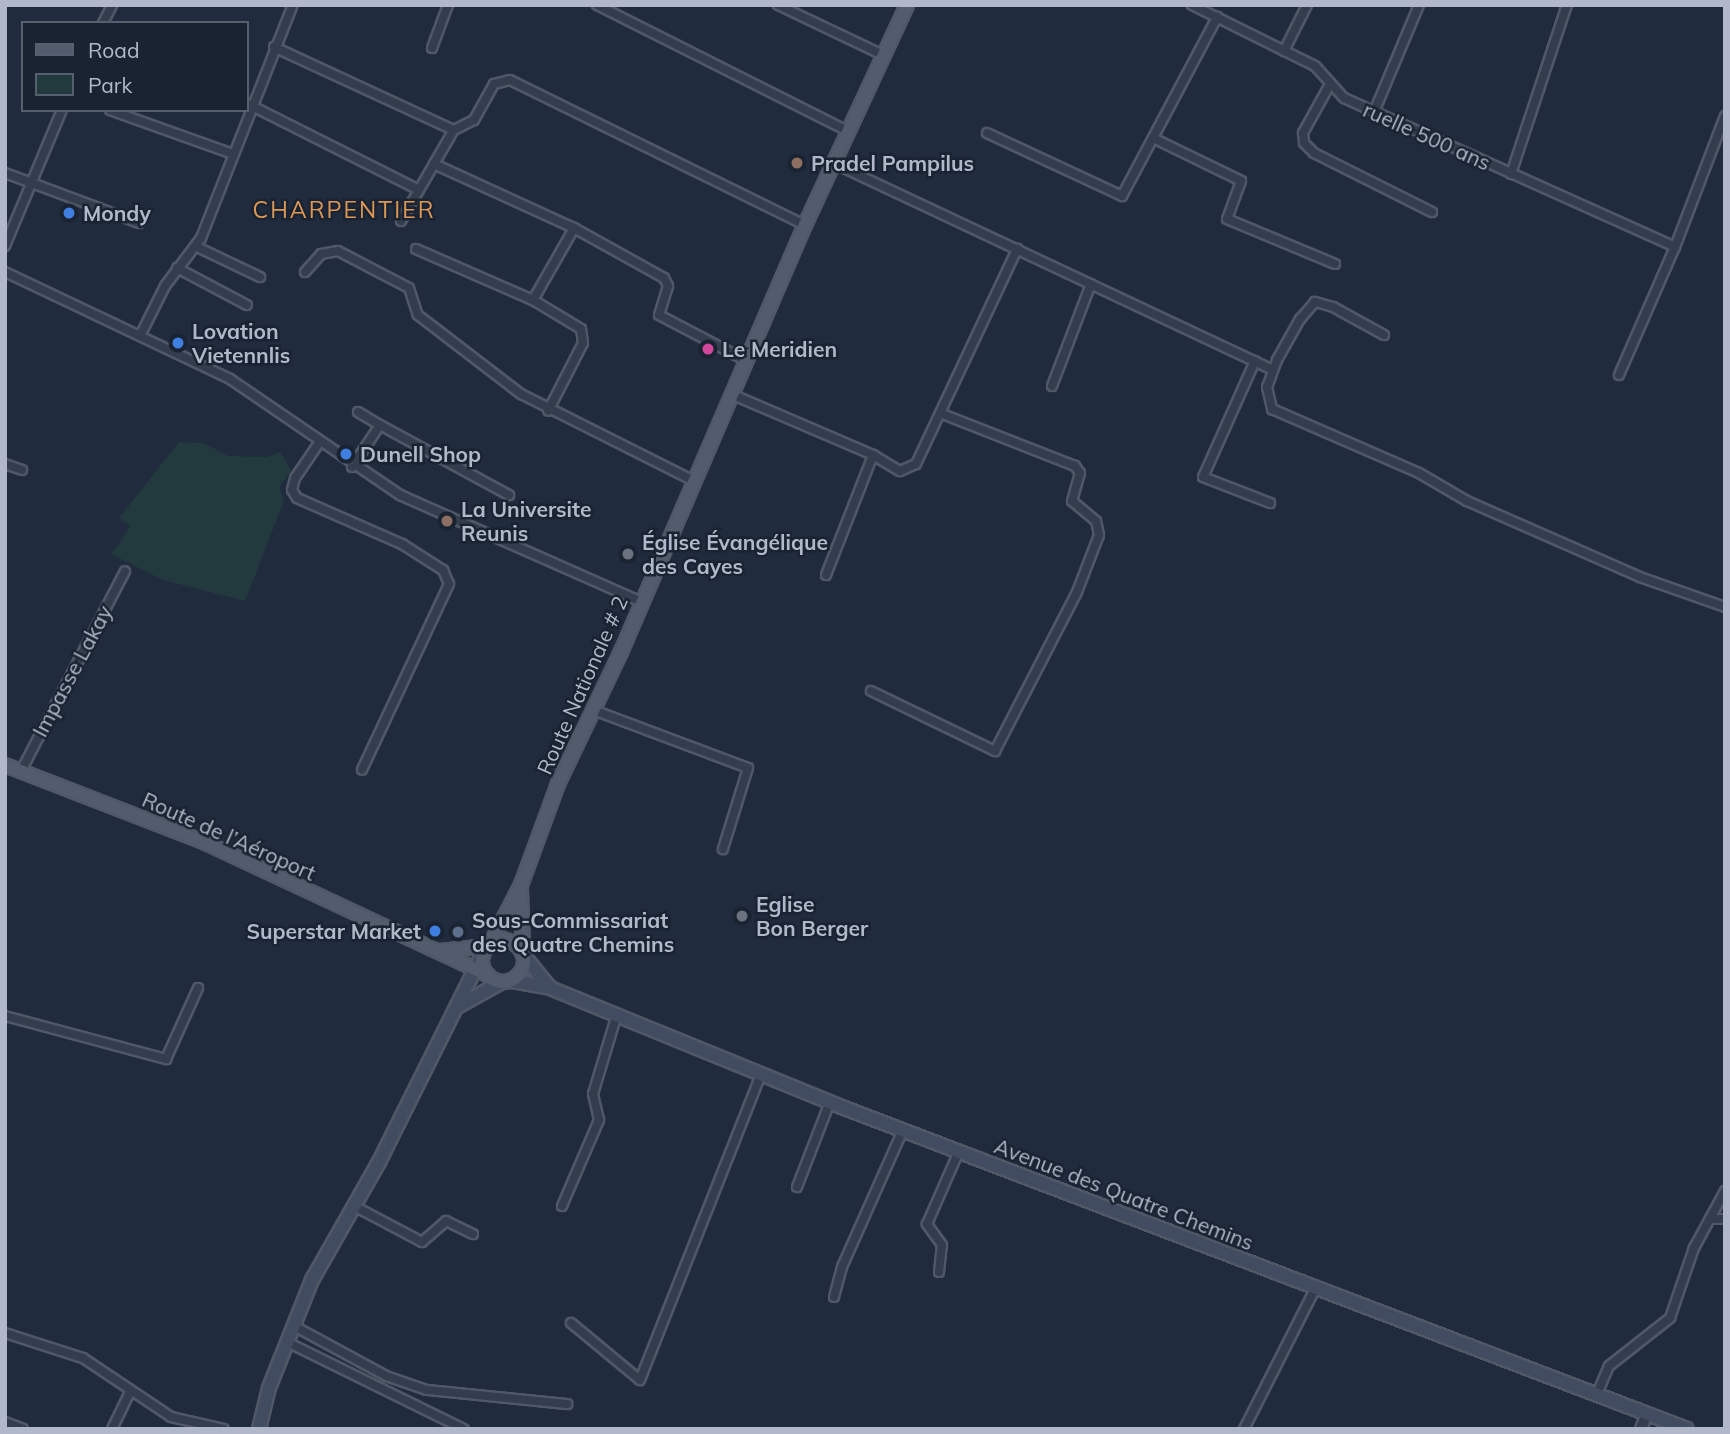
<!DOCTYPE html>
<html>
<head>
<meta charset="utf-8">
<style>
	body { margin:0 }
	#map { position:relative; width:1730px; height:1434px; overflow:hidden; background:#202b3d; font-family:Mulish,sans-serif }
	div>[style] { position:absolute }
	.green>* { inset:0; background:#223a3e }
	.roads { filter:drop-shadow(2px 0 #505868) drop-shadow(-2px 0 #505868) drop-shadow(0 2px #505868) drop-shadow(0 -2px #505868) }
	.minor>* { height:8px; margin:-4px; padding:0 4px; transform-origin:4px; border-radius:4px; background:#343d4d }
	.tertiary>* { height:10px; margin:-5px; padding:0 5px; transform-origin:5px; border-radius:5px; background:#343d4d }
	.secondary>* { height:12px; margin:-6px; padding:0 6px; transform-origin:6px; border-radius:6px; background:#424c61 }
	.primary>* { height:12px; margin:-6px; padding:0 6px; transform-origin:6px; border-radius:6px; background:#525c6d }
	.primary>.ring { margin:-6px; padding:0; box-sizing:content-box; background:none; border:12px solid #525c6d; border-radius:50% }
	.dots>* { width:19px; height:19px; translate:-50% -50%; box-sizing:border-box; border:4px solid #1a2332; border-radius:50% }
	span { translate:-50% -50%; white-space:nowrap; text-align:center; line-height:1.15; -webkit-text-stroke:5px #1a2332; paint-order:stroke }
	.street-label { font-size:21px; color:#b0b8c9 }
	.poi-label { font-size:21px; color:#b0b8c9; font-weight:700 }
	.left { translate:0 -50%; text-align:left }
	.right { translate:-100% -50%; text-align:right }
	.neighbourhood-label { font-size:23px; color:#de9856; letter-spacing:2px }
	.frame { position:absolute; inset:0; border:7px solid #b0b8c9; pointer-events:none }
	.legend { position:absolute; left:21px; top:21px; width:228px; height:91px; box-sizing:border-box; background:#1a2332; border:2px solid #565f6e; margin:0; padding:9px 12px; list-style:none; font-size:21px; color:#b0b8c9 }
	.legend li { display:flex; align-items:center; gap:14px; height:35px }
	.legend b { width:35px; border:2px solid #565f6e }
</style>
</head>
<body>
<div id="map">
	<div class="green">
		<i style="clip-path:polygon(179px 442px,204px 443px,228px 456px,267px 457px,281px 452px,291px 471px,279px 487px,284px 501px,245px 601px,163px 580px,111px 554px,131px 526px,119px 518px)"></i>
	</div>
	<div class="roads">
		<div class="minor">
			<i style="left:597px;top:5px;width:281px;rotate:26.7deg"></i>
			<i style="left:778px;top:5px;width:116px;rotate:25.5deg"></i>
			<i style="left:1192px;top:5px;width:137px;rotate:26.4deg"></i>
			<i style="left:1315px;top:66px;width:43px;rotate:47.8deg"></i>
			<i style="left:1344px;top:98px;width:363px;rotate:24.2deg"></i>
			<i style="left:103px;top:23px;width:20px;rotate:-63deg"></i>
			<i style="left:274px;top:47px;width:198px;rotate:24.8deg"></i>
			<i style="left:454px;top:130px;width:22px;rotate:-27deg"></i>
			<i style="left:474px;top:120px;width:41px;rotate:-60.9deg"></i>
			<i style="left:494px;top:84px;width:16px;rotate:-14deg"></i>
			<i style="left:510px;top:80px;width:329px;rotate:26.2deg"></i>
			<i style="left:432px;top:48px;width:46px;rotate:-69.6deg"></i>
			<i style="left:1284px;top:51px;width:51px;rotate:-63.4deg"></i>
			<i style="left:1329px;top:86px;width:54px;rotate:119deg"></i>
			<i style="left:1303px;top:133px;width:10px;rotate:84deg"></i>
			<i style="left:1304px;top:143px;width:14px;rotate:45deg"></i>
			<i style="left:1314px;top:153px;width:132px;rotate:26.6deg"></i>
			<i style="left:250px;top:105px;width:189px;rotate:26.7deg"></i>
			<i style="left:110px;top:110px;width:131px;rotate:19.7deg"></i>
			<i style="left:1374px;top:112px;width:116px;rotate:-67.2deg"></i>
			<i style="left:987px;top:133px;width:149px;rotate:25deg"></i>
			<i style="left:1122px;top:196px;width:203px;rotate:-62deg"></i>
			<i style="left:1153px;top:138px;width:98px;rotate:26deg"></i>
			<i style="left:1241px;top:181px;width:40px;rotate:110.2deg"></i>
			<i style="left:1227px;top:219px;width:117px;rotate:22.6deg"></i>
			<i style="left:833px;top:163px;width:486px;rotate:25.2deg"></i>
			<i style="left:434px;top:164px;width:39px;rotate:-60deg"></i>
			<i style="left:5px;top:173px;width:143px;rotate:20.5deg"></i>
			<i style="left:1511px;top:174px;width:178px;rotate:-71.7deg"></i>
			<i style="left:401px;top:221px;width:66px;rotate:-59.9deg"></i>
			<i style="left:434px;top:164px;width:154px;rotate:24.6deg"></i>
			<i style="left:574px;top:228px;width:103px;rotate:29.1deg"></i>
			<i style="left:664px;top:278px;width:9px;rotate:63deg"></i>
			<i style="left:668px;top:286px;width:30px;rotate:107deg"></i>
			<i style="left:659px;top:315px;width:97px;rotate:27.6deg"></i>
			<i style="left:5px;top:246px;width:147px;rotate:-67.3deg"></i>
			<i style="left:197px;top:247px;width:70px;rotate:25.5deg"></i>
			<i style="left:416px;top:249px;width:128px;rotate:23.6deg"></i>
			<i style="left:533px;top:300px;width:56px;rotate:31.1deg"></i>
			<i style="left:581px;top:329px;width:14px;rotate:82deg"></i>
			<i style="left:583px;top:343px;width:76px;rotate:117.2deg"></i>
			<i style="left:177px;top:268px;width:79px;rotate:27.9deg"></i>
			<i style="left:5px;top:272px;width:249px;rotate:25.4deg"></i>
			<i style="left:230px;top:379px;width:206px;rotate:34.3deg"></i>
			<i style="left:400px;top:495px;width:264px;rotate:23.9deg"></i>
			<i style="left:305px;top:272px;width:24px;rotate:-48deg"></i>
			<i style="left:321px;top:254px;width:17px;rotate:-10deg"></i>
			<i style="left:338px;top:251px;width:80px;rotate:27.5deg"></i>
			<i style="left:409px;top:288px;width:28px;rotate:72deg"></i>
			<i style="left:418px;top:315px;width:130px;rotate:37.5deg"></i>
			<i style="left:521px;top:394px;width:194px;rotate:26.7deg"></i>
			<i style="left:533px;top:300px;width:83px;rotate:-60.3deg"></i>
			<i style="left:141px;top:334px;width:54px;rotate:-63.4deg"></i>
			<i style="left:165px;top:286px;width:60px;rotate:-53.1deg"></i>
			<i style="left:201px;top:238px;width:251px;rotate:-68.5deg"></i>
			<i style="left:1384px;top:335px;width:58px;rotate:-151.2deg"></i>
			<i style="left:1333px;top:307px;width:19px;rotate:-164deg"></i>
			<i style="left:1315px;top:302px;width:23px;rotate:131deg"></i>
			<i style="left:1300px;top:319px;width:47px;rotate:119.3deg"></i>
			<i style="left:1277px;top:360px;width:29px;rotate:110deg"></i>
			<i style="left:1267px;top:387px;width:23px;rotate:77deg"></i>
			<i style="left:1272px;top:409px;width:160px;rotate:23.5deg"></i>
			<i style="left:1419px;top:473px;width:56px;rotate:30.3deg"></i>
			<i style="left:1467px;top:501px;width:189px;rotate:23.7deg"></i>
			<i style="left:1640px;top:577px;width:90px;rotate:19.4deg"></i>
			<i style="left:1255px;top:361px;width:127px;rotate:114.1deg"></i>
			<i style="left:1203px;top:477px;width:72px;rotate:21.2deg"></i>
			<i style="left:1619px;top:375px;width:140px;rotate:-66.4deg"></i>
			<i style="left:1675px;top:247px;width:140px;rotate:-69.1deg"></i>
			<i style="left:1052px;top:386px;width:109px;rotate:-69.1deg"></i>
			<i style="left:731px;top:394px;width:155px;rotate:23.2deg"></i>
			<i style="left:358px;top:412px;width:26px;rotate:31deg"></i>
			<i style="left:319px;top:443px;width:42px;rotate:124.4deg"></i>
			<i style="left:295px;top:478px;width:12px;rotate:104deg"></i>
			<i style="left:292px;top:490px;width:9px;rotate:58deg"></i>
			<i style="left:297px;top:498px;width:115px;rotate:23.7deg"></i>
			<i style="left:402px;top:544px;width:49px;rotate:32.4deg"></i>
			<i style="left:443px;top:570px;width:15px;rotate:67deg"></i>
			<i style="left:449px;top:584px;width:205px;rotate:115.1deg"></i>
			<i style="left:5px;top:464px;width:18px;rotate:19deg"></i>
			<i style="left:352px;top:467px;width:50px;rotate:-56.3deg"></i>
			<i style="left:380px;top:425px;width:147px;rotate:28.5deg"></i>
			<i style="left:826px;top:575px;width:129px;rotate:-68.6deg"></i>
			<i style="left:873px;top:455px;width:31px;rotate:31deg"></i>
			<i style="left:900px;top:471px;width:17px;rotate:-24deg"></i>
			<i style="left:916px;top:464px;width:238px;rotate:-64.8deg"></i>
			<i style="left:871px;top:691px;width:138px;rotate:25.8deg"></i>
			<i style="left:995px;top:751px;width:179px;rotate:-62.7deg"></i>
			<i style="left:1077px;top:592px;width:61px;rotate:-68.9deg"></i>
			<i style="left:1099px;top:535px;width:14px;rotate:-102deg"></i>
			<i style="left:1096px;top:521px;width:31px;rotate:-140deg"></i>
			<i style="left:1072px;top:501px;width:29px;rotate:-74deg"></i>
			<i style="left:1080px;top:473px;width:9px;rotate:-126deg"></i>
			<i style="left:1075px;top:466px;width:145px;rotate:-158.6deg"></i>
			<i style="left:593px;top:710px;width:165px;rotate:20.5deg"></i>
			<i style="left:748px;top:768px;width:85px;rotate:107.2deg"></i>
			<i style="left:21px;top:771px;width:225px;rotate:-62.5deg"></i>
			<i style="left:5px;top:1016px;width:167px;rotate:15deg"></i>
			<i style="left:166px;top:1059px;width:78px;rotate:-65.7deg"></i>
			<i style="left:797px;top:1187px;width:91px;rotate:-68.8deg"></i>
			<i style="left:354px;top:1206px;width:77px;rotate:27.9deg"></i>
			<i style="left:422px;top:1242px;width:32px;rotate:-41deg"></i>
			<i style="left:446px;top:1221px;width:30px;rotate:26deg"></i>
			<i style="left:562px;top:1206px;width:94px;rotate:-66.7deg"></i>
			<i style="left:599px;top:1120px;width:27px;rotate:-103deg"></i>
			<i style="left:593px;top:1094px;width:84px;rotate:-73.3deg"></i>
			<i style="left:1710px;top:1219px;width:15px"></i>
			<i style="left:939px;top:1272px;width:27px;rotate:-84deg"></i>
			<i style="left:942px;top:1245px;width:26px;rotate:-126deg"></i>
			<i style="left:927px;top:1224px;width:80px;rotate:-66.3deg"></i>
			<i style="left:834px;top:1297px;width:31px;rotate:-75deg"></i>
			<i style="left:842px;top:1267px;width:150px;rotate:-66deg"></i>
			<i style="left:571px;top:1323px;width:89px;rotate:39.6deg"></i>
			<i style="left:640px;top:1380px;width:329px;rotate:-68.4deg"></i>
			<i style="left:294px;top:1326px;width:105px;rotate:28.5deg"></i>
			<i style="left:386px;top:1376px;width:43px;rotate:18.9deg"></i>
			<i style="left:427px;top:1390px;width:141px;rotate:5.7deg"></i>
			<i style="left:5px;top:1333px;width:82px;rotate:17.8deg"></i>
			<i style="left:83px;top:1358px;width:106px;rotate:33.8deg"></i>
			<i style="left:171px;top:1417px;width:54px;rotate:12.8deg"></i>
			<i style="left:287px;top:1342px;width:197px;rotate:26.2deg"></i>
			<i style="left:1597px;top:1394px;width:30px;rotate:-67deg"></i>
			<i style="left:1609px;top:1366px;width:78px;rotate:-38.2deg"></i>
			<i style="left:1670px;top:1318px;width:74px;rotate:-71.1deg"></i>
			<i style="left:1694px;top:1248px;width:65px;rotate:-61.5deg"></i>
			<i style="left:5px;top:1422px;width:19px;rotate:21deg"></i>
			<i style="left:112px;top:1429px;width:43px;rotate:-64deg"></i>
			<i style="left:1244px;top:1429px;width:159px;rotate:-63.1deg"></i>
		</div>
		<div class="tertiary">
			<i style="left:1641px;top:1429px;width:17px;rotate:-69deg"></i>
		</div>
		<div class="secondary">
			<i style="left:524px;top:956px;width:41px;rotate:50.9deg"></i>
			<i style="left:512px;top:981px;width:39px;rotate:10deg"></i>
			<i style="left:550px;top:988px;width:312px;rotate:22.2deg"></i>
			<i style="left:839px;top:1106px;width:907px;rotate:20.85deg"></i>
			<i style="left:457px;top:1007px;width:51px;rotate:-29.1deg"></i>
			<i style="left:259px;top:1429px;width:42px;rotate:-76.3deg"></i>
			<i style="left:269px;top:1388px;width:116px;rotate:-68.3deg"></i>
			<i style="left:312px;top:1280px;width:136px;rotate:-60.4deg"></i>
			<i style="left:379px;top:1162px;width:236px;rotate:-63.5deg"></i>
		</div>
		<div class="primary">
			<i style="left:5px;top:765px;width:216px;rotate:21.2deg"></i>
			<i style="left:206px;top:843px;width:311px;rotate:25.1deg"></i>
			<i style="left:521px;top:889px;width:62px;rotate:88.2deg"></i>
			<i class="ring" style="left:482px;top:940px;width:30px;height:30px"></i>
			<i style="left:491px;top:943px;width:65px;rotate:-62.7deg"></i>
			<i style="left:521px;top:885px;width:108px;rotate:-69.9deg"></i>
			<i style="left:558px;top:784px;width:146px;rotate:-64.5deg"></i>
			<i style="left:621px;top:652px;width:465px;rotate:-66.7deg"></i>
			<i style="left:805px;top:225px;width:242px;rotate:-65.1deg"></i>
			<i style="left:440px;top:951px;width:48px;rotate:-5.9deg"></i>
		</div>
	</div>
	<div class="dots">
		<i style="left:797px;top:163px;background:#8d6e63"></i>
		<i style="left:69px;top:213px;background:#3f7fe0"></i>
		<i style="left:178px;top:343px;background:#3f7fe0"></i>
		<i style="left:708px;top:349px;background:#d1479c"></i>
		<i style="left:346px;top:454px;background:#3f7fe0"></i>
		<i style="left:447px;top:521px;background:#8d6e63"></i>
		<i style="left:628px;top:554px;background:#6b7280"></i>
		<i style="left:742px;top:916px;background:#6b7280"></i>
		<i style="left:435px;top:931px;background:#3f7fe0"></i>
		<i style="left:458px;top:932px;background:#5c6f8a"></i>
	</div>
	<div class="street-label">
		<span style="left:1427px;top:136px;rotate:24deg">ruelle 500 ans</span>
		<span style="left:72px;top:671px;rotate:-62deg">Impasse Lakay</span>
		<span style="left:582px;top:685px;rotate:-66deg">Route Nationale # 2</span>
		<span style="left:229px;top:836px;rotate:24deg">Route de l’Aéroport</span>
		<span style="left:1124px;top:1194px;rotate:21deg">Avenue des Quatre Chemins</span>
	</div>
	<div class="poi-label">
		<span class="left" style="left:811px;top:163px">Pradel Pampilus</span>
		<span class="left" style="left:83px;top:213px">Mondy</span>
		<span class="left" style="left:192px;top:343px">Lovation<br>Vietennlis</span>
		<span class="left" style="left:722px;top:349px">Le Meridien</span>
		<span class="left" style="left:360px;top:454px">Dunell Shop</span>
		<span class="left" style="left:461px;top:521px">La Universite<br>Reunis</span>
		<span class="left" style="left:642px;top:554px">Église Évangélique<br>des Cayes</span>
		<span class="left" style="left:756px;top:916px">Eglise<br>Bon Berger</span>
		<span class="left" style="left:472px;top:932px">Sous-Commissariat<br>des Quatre Chemins</span>
		<span class="right" style="left:421px;top:931px">Superstar Market</span>
	</div>
	<div class="neighbourhood-label">
		<span style="left:344px;top:210px">CHARPENTIER</span>
	</div>
	<div class="frame"></div>
	<ul class="legend">
	<li><b style="height:9px;background:#525c6d"></b>Road</li>
	<li><b style="height:19px;background:#223a3e"></b>Park</li>
	</ul>
</div>
</body>
</html>
